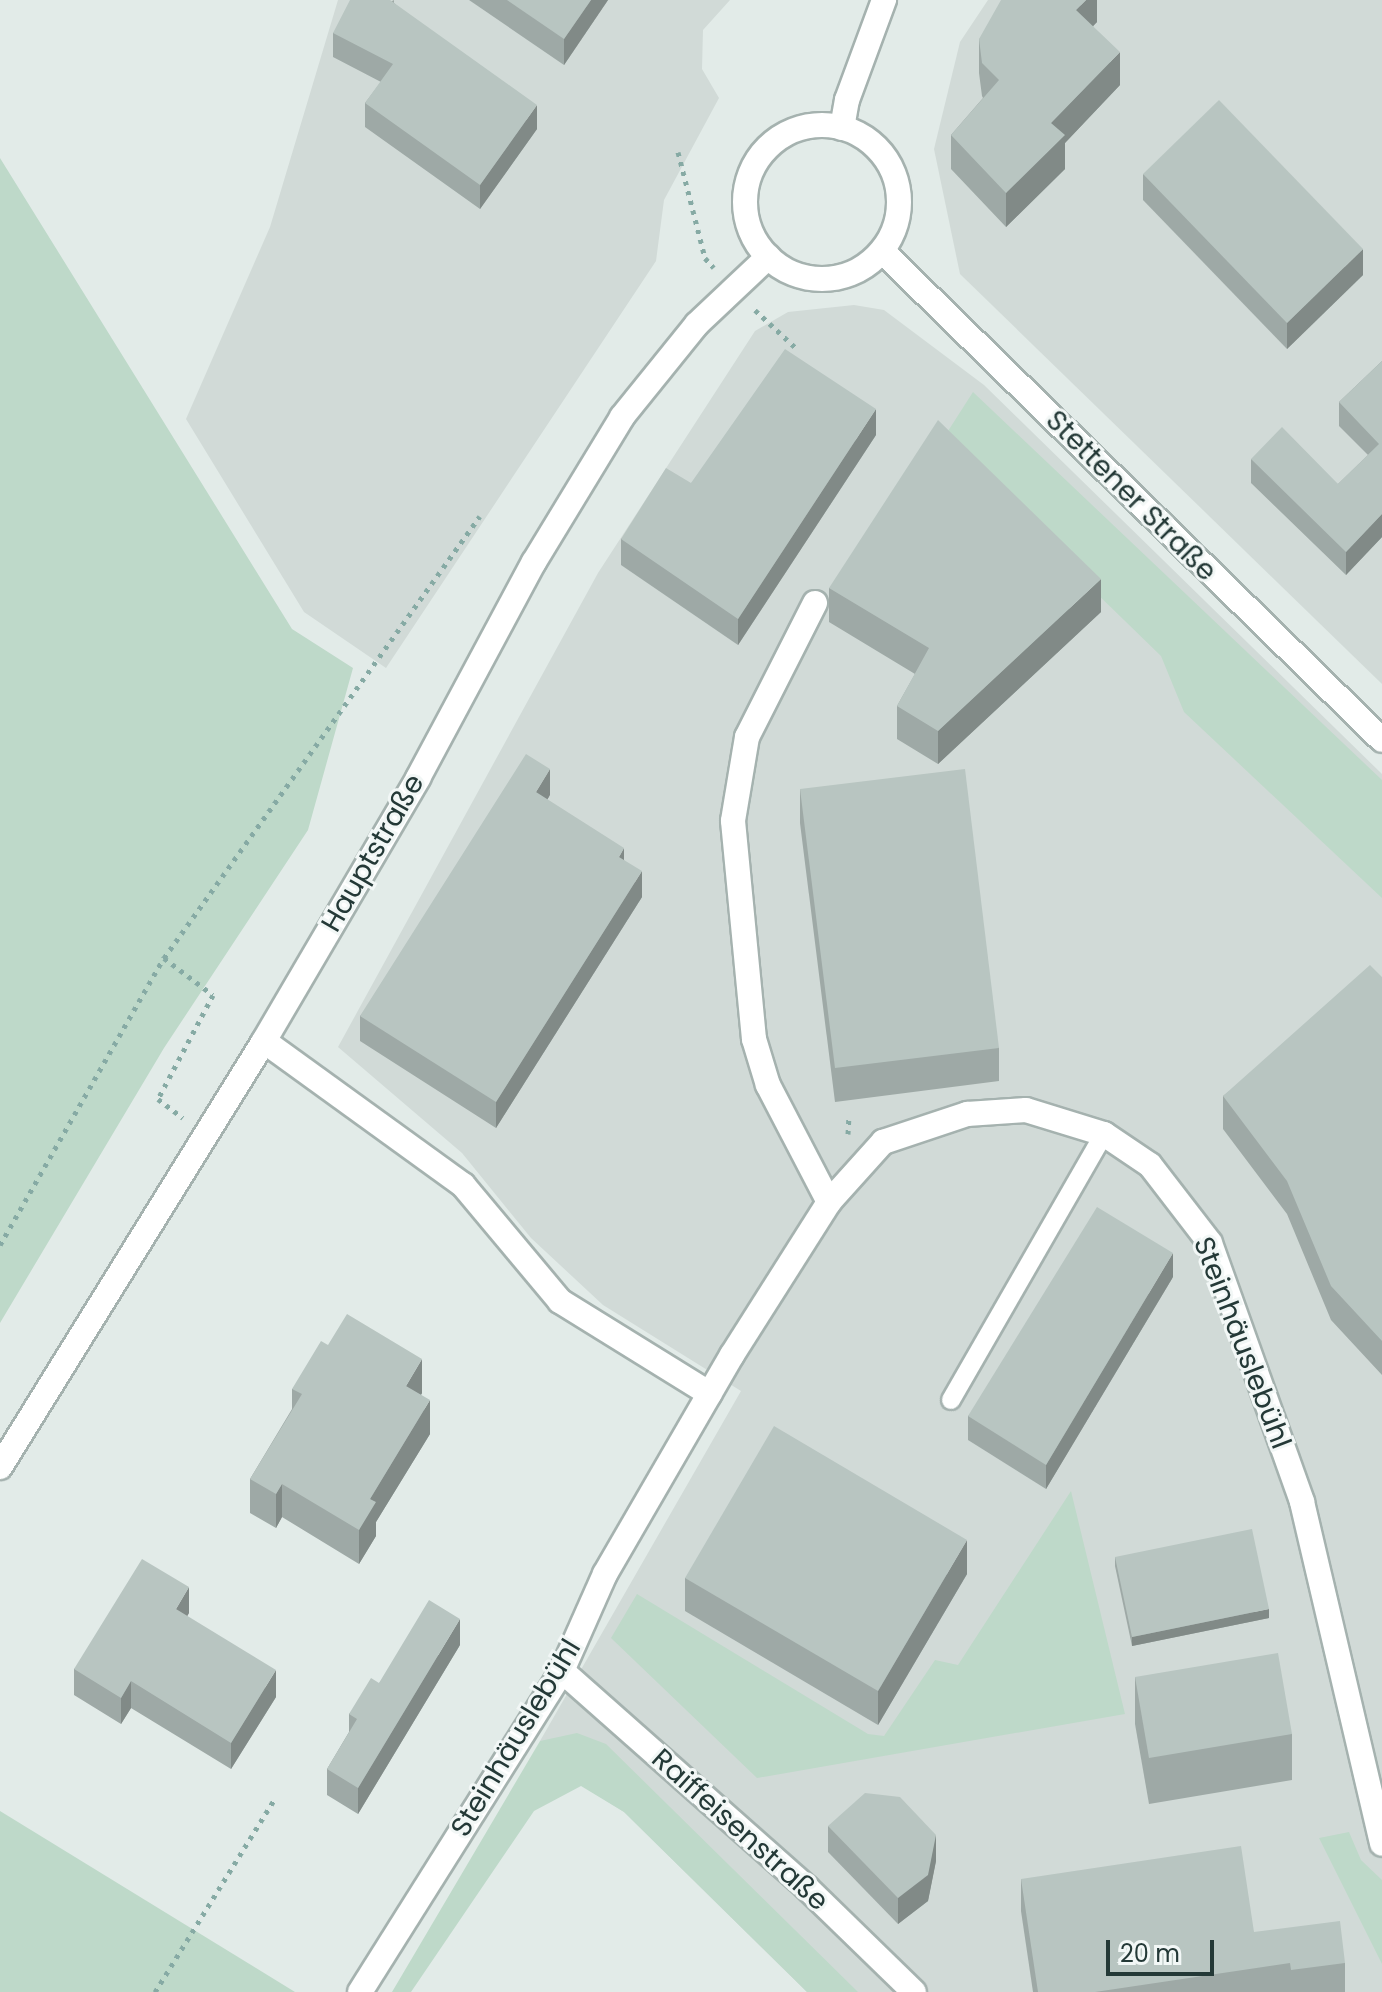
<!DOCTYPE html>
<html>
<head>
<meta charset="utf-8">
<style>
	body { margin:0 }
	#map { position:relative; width:1382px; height:1992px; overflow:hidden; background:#e2ebe8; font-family:Poppins,sans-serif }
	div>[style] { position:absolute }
	.built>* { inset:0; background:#d1dad7 }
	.green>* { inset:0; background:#bed9c9 }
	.path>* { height:5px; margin-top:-2.5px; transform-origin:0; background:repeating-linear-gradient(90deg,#86aaa4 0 4px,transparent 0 10px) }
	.roads { filter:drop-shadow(2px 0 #a5b2af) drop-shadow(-2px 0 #a5b2af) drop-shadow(0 2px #a5b2af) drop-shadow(0 -2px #a5b2af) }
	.lane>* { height:18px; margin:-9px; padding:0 9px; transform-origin:9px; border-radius:9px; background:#fff }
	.street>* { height:24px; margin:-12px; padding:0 12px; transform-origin:12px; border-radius:12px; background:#fff }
	.secondary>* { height:24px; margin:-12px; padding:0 12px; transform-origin:12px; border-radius:12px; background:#fff }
	.secondary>.ring { margin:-12px; padding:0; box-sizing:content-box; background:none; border:24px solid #fff; border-radius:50% }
	.wall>* { inset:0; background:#9ea9a6 }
	.shaded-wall>* { inset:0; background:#818a87 }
	.building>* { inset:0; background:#b8c5c1 }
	span { translate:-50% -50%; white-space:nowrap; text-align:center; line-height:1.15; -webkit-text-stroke:6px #f2f7f6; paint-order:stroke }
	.street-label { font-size:28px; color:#243937 }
	.scale { position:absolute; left:1106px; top:1940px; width:108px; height:36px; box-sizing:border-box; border:4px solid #243937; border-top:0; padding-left:10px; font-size:24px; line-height:28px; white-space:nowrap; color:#243937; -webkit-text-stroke:6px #f2f7f6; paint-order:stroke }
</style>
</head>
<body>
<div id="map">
	<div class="built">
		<i style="clip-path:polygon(338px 0,730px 0,703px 30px,702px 69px,719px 98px,664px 200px,656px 261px,386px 668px,304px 612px,186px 419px,270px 227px)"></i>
		<i style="clip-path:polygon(988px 0,1382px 0,1382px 684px,960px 274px,934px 149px,960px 42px)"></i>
		<i style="clip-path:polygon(854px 305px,884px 310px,984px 385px,1382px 774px,1382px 1992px,807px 1992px,624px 1812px,581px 1785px,540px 1741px,741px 1391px,603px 1305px,531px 1238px,462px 1153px,338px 1047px,598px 573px,755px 331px,788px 312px)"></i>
	</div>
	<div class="green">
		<i style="clip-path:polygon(0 158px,292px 629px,353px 668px,308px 830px,164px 1048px,0 1323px)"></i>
		<i style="clip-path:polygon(973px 392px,1382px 780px,1382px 898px,1184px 712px,1161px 656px,941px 442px)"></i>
		<i style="clip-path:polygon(1071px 1491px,1125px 1714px,757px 1778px,611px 1638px,637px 1594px,868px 1734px,884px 1736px,935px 1660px,958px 1665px)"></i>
		<i style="clip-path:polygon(577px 1733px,606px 1744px,858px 1992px,807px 1992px,624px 1812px,581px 1786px,534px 1811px,411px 1992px,392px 1992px,540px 1741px)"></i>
		<i style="clip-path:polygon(0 1811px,194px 1930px,295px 1992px,0 1992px)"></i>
		<i style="clip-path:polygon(1349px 1832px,1361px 1860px,1382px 1880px,1382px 1964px,1319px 1838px)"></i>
	</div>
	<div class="path">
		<i style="left:678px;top:152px;width:109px;rotate:75.7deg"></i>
		<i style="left:705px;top:258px;width:13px;rotate:48deg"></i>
		<i style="left:755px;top:310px;width:59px;rotate:42.9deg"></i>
		<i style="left:164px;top:958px;width:61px;rotate:37.1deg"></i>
		<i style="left:213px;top:995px;width:118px;rotate:117.9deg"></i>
		<i style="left:158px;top:1099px;width:31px;rotate:37deg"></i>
		<i style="left:848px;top:1134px;width:19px;rotate:-87deg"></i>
		<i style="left:0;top:1245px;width:331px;rotate:-60.3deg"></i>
		<i style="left:164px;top:958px;width:543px;rotate:-54.44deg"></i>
		<i style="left:155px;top:1992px;width:229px;rotate:-58.2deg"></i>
	</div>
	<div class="roads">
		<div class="lane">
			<i style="left:951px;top:1400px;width:307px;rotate:-60.1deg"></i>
		</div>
		<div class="street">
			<i style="left:815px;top:603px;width:150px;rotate:116.9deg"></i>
			<i style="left:747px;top:737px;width:85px;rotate:99.5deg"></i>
			<i style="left:733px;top:821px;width:219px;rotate:84.5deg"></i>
			<i style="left:754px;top:1039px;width:48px;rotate:73.1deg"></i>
			<i style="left:768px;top:1085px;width:132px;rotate:62.5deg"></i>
			<i style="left:264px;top:1041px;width:246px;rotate:35.9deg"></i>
			<i style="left:463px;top:1185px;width:151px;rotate:50.1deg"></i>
			<i style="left:560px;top:1301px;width:176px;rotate:31.8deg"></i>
			<i style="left:562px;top:1671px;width:327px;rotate:41.5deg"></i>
			<i style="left:807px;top:1888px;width:149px;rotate:44.2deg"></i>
			<i style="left:360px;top:1992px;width:379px;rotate:-57.8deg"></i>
			<i style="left:562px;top:1671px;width:106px;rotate:-66.1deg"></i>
			<i style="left:605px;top:1574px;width:253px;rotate:-59.9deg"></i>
			<i style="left:732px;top:1355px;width:181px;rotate:-57.6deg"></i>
			<i style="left:829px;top:1202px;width:81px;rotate:-48deg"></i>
			<i style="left:883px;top:1142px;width:89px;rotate:-18.4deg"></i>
			<i style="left:967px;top:1114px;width:59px;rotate:-3.9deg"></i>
			<i style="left:1026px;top:1110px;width:82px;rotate:17.1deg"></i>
			<i style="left:1104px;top:1134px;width:55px;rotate:34deg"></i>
			<i style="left:1150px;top:1165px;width:98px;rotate:52.4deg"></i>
			<i style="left:1210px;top:1243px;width:275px;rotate:70.4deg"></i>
			<i style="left:1302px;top:1502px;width:351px;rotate:76.8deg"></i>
		</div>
		<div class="secondary">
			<i class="ring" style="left:745px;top:125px;width:130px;height:130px"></i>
			<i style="left:842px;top:128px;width:28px;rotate:-80deg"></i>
			<i style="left:847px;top:100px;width:107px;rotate:-69.7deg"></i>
			<i style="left:882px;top:251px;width:699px;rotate:44.36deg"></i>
			<i style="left:0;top:1467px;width:501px;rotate:-58.21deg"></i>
			<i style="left:264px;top:1041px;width:305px;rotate:-59.6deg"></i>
			<i style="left:418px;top:778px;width:245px;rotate:-61.8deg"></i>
			<i style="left:534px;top:562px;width:170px;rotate:-58.7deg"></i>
			<i style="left:622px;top:417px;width:119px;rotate:-51.1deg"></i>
			<i style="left:697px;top:324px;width:98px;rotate:-43.3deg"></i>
		</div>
	</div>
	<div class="wall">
		<i style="clip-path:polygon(394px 0,394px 3px,537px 129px,480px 209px,365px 127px,365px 103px,381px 82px,333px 57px,333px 33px)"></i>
		<i style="clip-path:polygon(469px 0,608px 0,564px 65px)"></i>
		<i style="clip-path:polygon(1097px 0,1097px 22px,1093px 26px,1120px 85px,1065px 143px,1065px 169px,1006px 227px,951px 169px,951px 135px,983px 98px,982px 96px,979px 73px,979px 39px)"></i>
		<i style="clip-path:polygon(1143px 174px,1363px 275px,1287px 349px,1143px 200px)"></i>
		<i style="clip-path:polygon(1382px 361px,1382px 537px,1346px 575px,1251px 483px,1251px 459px,1338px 484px,1368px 455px,1339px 426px,1339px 402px)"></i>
		<i style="clip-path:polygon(876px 435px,738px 645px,621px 565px,621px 539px,691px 483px)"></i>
		<i style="clip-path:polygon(829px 588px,1101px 612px,938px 764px,897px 739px,897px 706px,915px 674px,829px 622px)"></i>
		<i style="clip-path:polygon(800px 789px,999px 1048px,999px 1081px,835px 1102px,800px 823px)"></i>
		<i style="clip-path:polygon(550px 795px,547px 800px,624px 860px,642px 897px,496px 1128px,360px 1041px,360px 1016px)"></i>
		<i style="clip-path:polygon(1382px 977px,1382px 1375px,1331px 1320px,1287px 1214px,1223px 1129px,1223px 1096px)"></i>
		<i style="clip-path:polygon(1173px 1277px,1046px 1489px,968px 1440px,968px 1416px)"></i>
		<i style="clip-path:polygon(292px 1389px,422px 1393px,421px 1395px,430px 1434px,376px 1522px,376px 1536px,359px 1564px,282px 1517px,276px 1528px,250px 1513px,250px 1479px,292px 1409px)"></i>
		<i style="clip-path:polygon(1115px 1557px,1269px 1618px,1132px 1646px,1115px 1566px)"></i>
		<i style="clip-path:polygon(967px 1574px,878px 1725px,685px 1611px,685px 1578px)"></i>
		<i style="clip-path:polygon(189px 1613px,187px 1616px,276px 1697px,231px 1769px,131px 1708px,121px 1724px,74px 1695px,74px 1669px)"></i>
		<i style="clip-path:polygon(460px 1645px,358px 1814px,327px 1795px,327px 1769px,349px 1732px,349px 1714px,379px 1683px)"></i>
		<i style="clip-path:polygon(1135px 1677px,1292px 1734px,1292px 1780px,1149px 1804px,1135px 1724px)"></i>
		<i style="clip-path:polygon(828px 1826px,936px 1861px,928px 1901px,898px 1924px,828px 1852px)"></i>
		<i style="clip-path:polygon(1021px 1879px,1254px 1932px,1345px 1963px,1345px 1992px,1033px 1992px,1021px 1911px)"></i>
	</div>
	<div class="shaded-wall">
		<i style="clip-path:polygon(591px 0,608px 0,564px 65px,564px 39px)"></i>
		<i style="clip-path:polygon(1086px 0,1097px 0,1097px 22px,1076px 44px,1076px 10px)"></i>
		<i style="clip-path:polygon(1120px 52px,1120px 85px,1065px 143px,1065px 169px,1006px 227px,1006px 193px,1051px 123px)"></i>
		<i style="clip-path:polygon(537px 105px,537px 129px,480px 209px,480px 185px)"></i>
		<i style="clip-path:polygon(1363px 249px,1363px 275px,1287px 349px,1287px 323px)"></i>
		<i style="clip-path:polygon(876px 409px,876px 435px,738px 645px,738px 619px)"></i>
		<i style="clip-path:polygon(1382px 514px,1382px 537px,1346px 575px,1346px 552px)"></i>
		<i style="clip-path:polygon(1101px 579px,1101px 612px,938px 764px,938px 731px)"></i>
		<i style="clip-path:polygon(550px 769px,550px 795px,536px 818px,536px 792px)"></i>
		<i style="clip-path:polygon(624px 848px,624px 874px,619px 857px)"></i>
		<i style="clip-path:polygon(642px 871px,642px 897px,496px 1128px,496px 1102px)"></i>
		<i style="clip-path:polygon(1173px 1253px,1173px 1277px,1046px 1489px,1046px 1465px)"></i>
		<i style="clip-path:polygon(422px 1359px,422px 1393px,406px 1420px,406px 1386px)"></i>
		<i style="clip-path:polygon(430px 1400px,430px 1434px,376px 1522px,376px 1536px,359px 1564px,359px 1530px,370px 1499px)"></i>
		<i style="clip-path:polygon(282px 1484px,282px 1517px,276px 1528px,276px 1494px)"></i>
		<i style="clip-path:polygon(967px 1540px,967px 1574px,878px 1725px,878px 1691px)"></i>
		<i style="clip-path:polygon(189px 1587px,189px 1613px,176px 1635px,176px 1609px)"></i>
		<i style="clip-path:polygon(1269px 1609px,1269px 1618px,1132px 1646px,1132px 1637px)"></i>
		<i style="clip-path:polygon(460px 1619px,460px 1645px,358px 1814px,358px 1788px)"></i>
		<i style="clip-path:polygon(276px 1670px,276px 1697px,231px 1769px,231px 1743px)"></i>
		<i style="clip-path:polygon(131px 1681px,131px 1708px,121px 1724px,121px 1698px)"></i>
		<i style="clip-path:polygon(936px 1835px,936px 1861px,928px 1901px,898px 1924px,898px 1898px)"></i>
	</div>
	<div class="building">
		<i style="clip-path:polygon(350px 0,390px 0,537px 105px,480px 185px,365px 103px,393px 64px,333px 33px)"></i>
		<i style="clip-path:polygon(507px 0,591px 0,564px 39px)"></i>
		<i style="clip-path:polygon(1001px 0,1086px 0,1076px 10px,1120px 52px,1051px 123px,1065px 135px,1006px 193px,951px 135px,999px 80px,982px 63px,979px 39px)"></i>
		<i style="clip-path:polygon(1219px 100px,1363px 249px,1287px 323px,1143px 174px)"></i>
		<i style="clip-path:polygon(785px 349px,876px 409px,738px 619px,621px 539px,666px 468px,691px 483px)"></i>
		<i style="clip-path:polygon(1382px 361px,1382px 514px,1346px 552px,1251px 459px,1282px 427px,1338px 484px,1379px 444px,1339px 402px)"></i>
		<i style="clip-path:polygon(938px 420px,1101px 579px,938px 731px,897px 706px,929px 648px,829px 588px)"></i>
		<i style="clip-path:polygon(526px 754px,550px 769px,536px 792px,624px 848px,619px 857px,642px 871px,496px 1102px,360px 1016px)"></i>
		<i style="clip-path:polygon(965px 769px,999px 1048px,835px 1068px,800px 789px)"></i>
		<i style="clip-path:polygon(1370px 965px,1382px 977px,1382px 1341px,1331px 1286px,1287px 1181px,1223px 1096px)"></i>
		<i style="clip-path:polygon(1097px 1207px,1173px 1253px,1046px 1465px,968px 1416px)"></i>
		<i style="clip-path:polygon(347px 1314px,422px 1359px,406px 1386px,430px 1400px,370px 1499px,376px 1502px,359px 1530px,282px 1484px,276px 1494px,250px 1479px,302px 1394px,292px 1389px,321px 1341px,328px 1345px)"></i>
		<i style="clip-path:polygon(774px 1426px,967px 1540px,878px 1691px,685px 1578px)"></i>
		<i style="clip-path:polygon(1252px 1529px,1269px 1609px,1132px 1637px,1115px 1557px)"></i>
		<i style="clip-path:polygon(142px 1559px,189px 1587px,176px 1609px,276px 1670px,231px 1743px,131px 1681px,121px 1698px,74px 1669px)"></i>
		<i style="clip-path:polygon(429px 1600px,460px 1619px,358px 1788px,327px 1769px,357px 1719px,349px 1714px,371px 1678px,379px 1683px)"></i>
		<i style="clip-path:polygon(1278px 1653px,1292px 1734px,1149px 1758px,1135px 1677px)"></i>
		<i style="clip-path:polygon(865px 1793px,900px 1797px,936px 1835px,928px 1875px,898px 1898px,828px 1826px)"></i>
		<i style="clip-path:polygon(1241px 1846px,1254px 1932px,1340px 1921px,1345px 1963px,1291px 1970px,1290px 1963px,1095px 1992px,1038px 1992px,1021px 1879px)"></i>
	</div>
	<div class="street-label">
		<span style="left:1131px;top:496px;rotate:45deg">Stettener Straße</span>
		<span style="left:373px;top:853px;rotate:-60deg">Hauptstraße</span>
		<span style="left:1242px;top:1343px;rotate:69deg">Steinhäuslebühl</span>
		<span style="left:516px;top:1738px;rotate:-59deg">Steinhäuslebühl</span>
		<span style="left:740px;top:1830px;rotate:42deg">Raiffeisenstraße</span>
	</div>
	<div class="scale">20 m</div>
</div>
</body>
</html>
